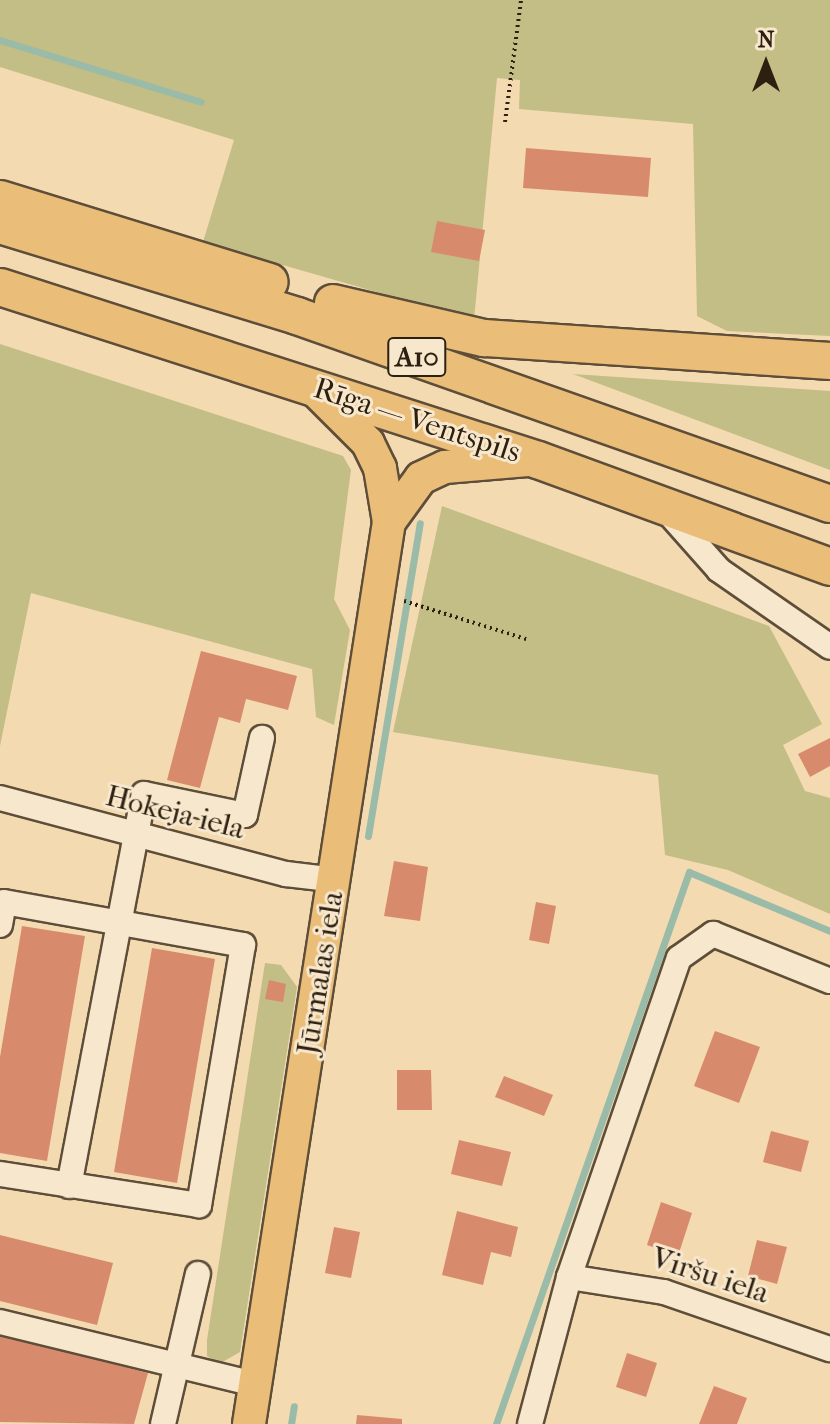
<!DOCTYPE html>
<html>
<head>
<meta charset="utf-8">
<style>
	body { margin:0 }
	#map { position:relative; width:830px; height:1424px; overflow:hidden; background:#f3dab1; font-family:"IM FELL French Canon",serif }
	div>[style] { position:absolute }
	.green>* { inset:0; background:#c3bd86 }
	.stream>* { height:7px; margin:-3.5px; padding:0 3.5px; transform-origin:3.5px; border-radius:3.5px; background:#9bbba9 }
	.building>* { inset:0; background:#d88b6c }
	.path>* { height:4px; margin-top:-2px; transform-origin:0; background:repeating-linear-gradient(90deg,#2d2011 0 2px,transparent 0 6px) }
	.roads { filter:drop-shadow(2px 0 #5e4e39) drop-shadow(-2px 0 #5e4e39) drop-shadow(0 2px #5e4e39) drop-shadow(0 -2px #5e4e39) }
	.minor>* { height:24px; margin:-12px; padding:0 12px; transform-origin:12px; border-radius:12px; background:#f7e7cc }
	.major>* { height:32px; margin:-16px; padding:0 16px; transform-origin:16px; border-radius:16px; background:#eabd78 }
	.highway>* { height:36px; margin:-18px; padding:0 18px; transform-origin:18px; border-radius:18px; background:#eabd78 }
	span { translate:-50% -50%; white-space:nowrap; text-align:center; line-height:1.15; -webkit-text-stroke:6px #f7e7cc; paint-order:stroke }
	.shield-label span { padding:2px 6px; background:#f7e7cc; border:2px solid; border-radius:6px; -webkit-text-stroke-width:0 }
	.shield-label { font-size:28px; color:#2d2011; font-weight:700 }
	.street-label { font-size:30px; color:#2d2011 }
	.north { position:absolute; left:726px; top:24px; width:80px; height:80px; -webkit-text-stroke:6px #f7e7cc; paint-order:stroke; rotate:0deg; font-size:22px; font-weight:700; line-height:32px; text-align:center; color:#2d2011 }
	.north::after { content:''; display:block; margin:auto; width:28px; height:36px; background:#2d2011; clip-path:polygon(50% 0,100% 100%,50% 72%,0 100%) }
</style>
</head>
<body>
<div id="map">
	<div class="green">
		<i style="clip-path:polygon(0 0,830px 0,830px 336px,727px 331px,697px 316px,693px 124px,519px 109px,520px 80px,497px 78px,474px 320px,203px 242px,234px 140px,0 67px)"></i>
		<i style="clip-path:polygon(0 344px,343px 456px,351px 470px,334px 599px,350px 630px,334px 725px,316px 717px,312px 669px,31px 593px,0 746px)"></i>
		<i style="clip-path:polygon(573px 374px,830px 391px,830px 470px)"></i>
		<i style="clip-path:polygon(442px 506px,769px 626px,822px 724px,783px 745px,805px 791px,830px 798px,830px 914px,728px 870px,665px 855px,658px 775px,393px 732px)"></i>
		<i style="clip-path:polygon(265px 963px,281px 965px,297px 987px,240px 1352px,219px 1364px,207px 1356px,207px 1340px)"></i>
	</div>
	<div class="stream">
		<i style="left:0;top:40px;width:210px;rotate:17.1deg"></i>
		<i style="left:368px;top:836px;width:317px;rotate:-80.6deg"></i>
		<i style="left:291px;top:1424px;width:18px;rotate:-81deg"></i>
		<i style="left:496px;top:1424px;width:585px;rotate:-70.73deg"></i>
		<i style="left:689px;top:872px;width:153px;rotate:22.7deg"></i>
	</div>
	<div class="building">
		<i style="clip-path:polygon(526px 148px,651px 158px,648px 197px,523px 188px)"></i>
		<i style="clip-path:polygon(437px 221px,485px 230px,479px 261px,431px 252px)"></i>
		<i style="clip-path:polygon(201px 651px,297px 676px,288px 710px,246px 699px,240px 723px,219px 717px,200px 788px,167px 780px)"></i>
		<i style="clip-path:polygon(830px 738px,830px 766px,810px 777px,798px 754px)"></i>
		<i style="clip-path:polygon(394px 861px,428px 867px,420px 921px,384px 916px)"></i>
		<i style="clip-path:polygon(536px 902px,556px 906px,549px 944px,529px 940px)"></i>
		<i style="clip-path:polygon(22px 926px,85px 936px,47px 1161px,0 1153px,0 1057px)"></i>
		<i style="clip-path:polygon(152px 948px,215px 959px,177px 1183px,114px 1172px)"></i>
		<i style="clip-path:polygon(269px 980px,286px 984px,283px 1002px,265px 999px)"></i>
		<i style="clip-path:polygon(715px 1031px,760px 1047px,739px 1103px,694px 1086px)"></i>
		<i style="clip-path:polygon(397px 1070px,431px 1070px,432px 1110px,397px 1110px)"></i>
		<i style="clip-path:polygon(504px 1076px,553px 1095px,544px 1116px,495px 1097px)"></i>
		<i style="clip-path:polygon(771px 1131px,809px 1141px,801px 1172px,763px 1162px)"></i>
		<i style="clip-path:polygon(459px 1140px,511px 1152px,502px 1186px,451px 1174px)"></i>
		<i style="clip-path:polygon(661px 1202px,692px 1213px,678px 1256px,647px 1245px)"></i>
		<i style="clip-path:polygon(457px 1211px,518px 1227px,511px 1257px,491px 1252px,483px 1285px,442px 1275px)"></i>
		<i style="clip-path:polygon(334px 1227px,360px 1232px,351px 1278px,325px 1273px)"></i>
		<i style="clip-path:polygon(0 1235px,113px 1263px,97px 1325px,0 1301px)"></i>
		<i style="clip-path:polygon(757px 1240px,787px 1247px,777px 1284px,748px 1276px)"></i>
		<i style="clip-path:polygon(0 1335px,148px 1373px,134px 1424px,0 1422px)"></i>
		<i style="clip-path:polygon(627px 1353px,657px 1363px,646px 1397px,616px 1387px)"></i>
		<i style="clip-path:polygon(714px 1386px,747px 1398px,737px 1424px,699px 1424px)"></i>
		<i style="clip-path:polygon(357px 1415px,402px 1419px,402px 1424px,356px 1424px)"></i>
	</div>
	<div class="path">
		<i style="left:505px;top:122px;width:123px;rotate:-82.5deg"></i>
		<i style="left:404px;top:601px;width:128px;rotate:17.3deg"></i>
	</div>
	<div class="roads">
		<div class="minor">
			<i style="left:666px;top:510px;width:80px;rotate:48.5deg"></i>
			<i style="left:719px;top:570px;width:135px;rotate:34.7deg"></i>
			<i style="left:0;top:798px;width:296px;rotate:14.9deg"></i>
			<i style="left:286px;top:874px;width:50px;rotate:6.8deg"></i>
			<i style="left:0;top:925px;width:23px;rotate:-80deg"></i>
			<i style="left:4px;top:902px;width:243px;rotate:10.2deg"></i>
			<i style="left:243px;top:945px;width:264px;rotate:99.6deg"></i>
			<i style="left:199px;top:1205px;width:201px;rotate:-171.1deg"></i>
			<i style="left:69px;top:1186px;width:399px;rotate:-79.2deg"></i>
			<i style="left:144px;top:794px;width:103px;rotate:11.7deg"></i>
			<i style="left:245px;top:815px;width:79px;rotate:-77.6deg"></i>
			<i style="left:569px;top:1277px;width:96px;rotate:9deg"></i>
			<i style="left:664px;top:1292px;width:176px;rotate:19deg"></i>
			<i style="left:0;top:1322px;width:262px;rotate:13.7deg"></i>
			<i style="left:163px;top:1424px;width:154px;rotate:-76.9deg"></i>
			<i style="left:530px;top:1424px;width:152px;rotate:-75.1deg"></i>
			<i style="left:569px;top:1277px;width:337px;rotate:-71deg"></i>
			<i style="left:679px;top:958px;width:42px;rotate:-35.2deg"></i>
			<i style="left:713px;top:934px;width:126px;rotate:21.9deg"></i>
		</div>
		<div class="major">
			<i style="left:389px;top:522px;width:54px;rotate:-54deg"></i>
			<i style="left:421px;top:478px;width:26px;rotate:-25deg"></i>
			<i style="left:445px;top:467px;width:83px;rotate:-4.8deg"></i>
			<i style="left:249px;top:1424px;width:913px;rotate:-81.18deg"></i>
			<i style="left:389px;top:522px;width:55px;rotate:-99.5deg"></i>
			<i style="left:380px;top:468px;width:28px;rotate:-116deg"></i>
			<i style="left:368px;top:443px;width:79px;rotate:-135deg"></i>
		</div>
		<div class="highway">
			<i style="left:0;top:199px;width:282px;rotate:17.1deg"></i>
			<i style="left:0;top:225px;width:311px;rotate:17deg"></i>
			<i style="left:297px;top:316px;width:565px;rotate:19.43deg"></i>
			<i style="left:0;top:287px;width:565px;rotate:17.83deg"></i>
			<i style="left:538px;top:460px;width:311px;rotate:20.1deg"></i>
			<i style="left:333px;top:303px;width:155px;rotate:13.1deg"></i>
			<i style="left:484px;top:338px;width:347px;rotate:3.8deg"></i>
		</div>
	</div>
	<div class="shield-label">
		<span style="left:417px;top:357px">A10</span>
	</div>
	<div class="street-label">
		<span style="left:417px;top:421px;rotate:18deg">Rīga — Ventspils</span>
		<span style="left:175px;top:813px;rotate:14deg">Hokeja iela</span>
		<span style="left:321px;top:973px;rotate:-81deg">Jūrmalas iela</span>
		<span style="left:710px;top:1276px;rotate:18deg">Viršu iela</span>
	</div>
	<div class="north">N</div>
</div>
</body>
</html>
